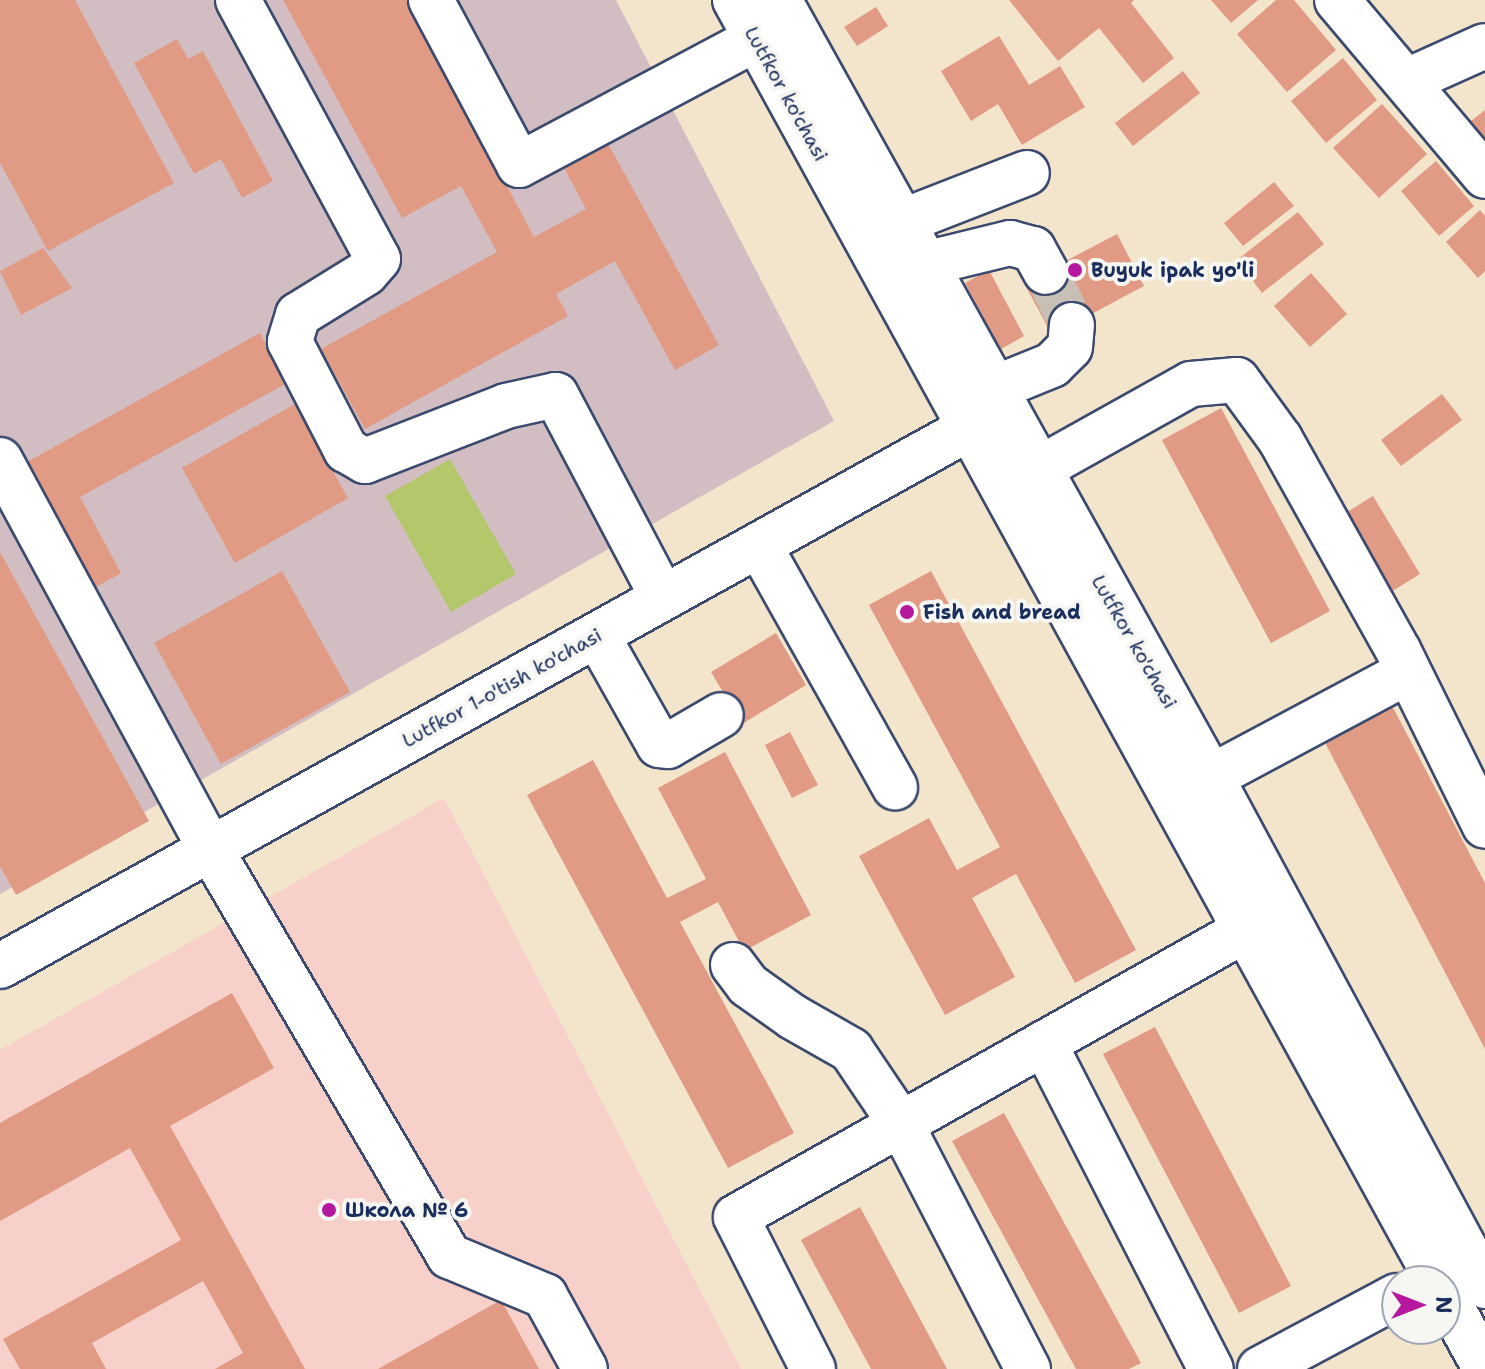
<!DOCTYPE html>
<html>
<head>
<meta charset="utf-8">
<style>
	body { margin:0 }
	#map { position:relative; width:1485px; height:1369px; overflow:hidden; background:#f3e4cc; font-family:"Shantell Sans",sans-serif }
	div>[style] { position:absolute }
	.built>* { inset:0; background:#f7d0ca }
	.industrial>* { inset:0; background:#d2bec2 }
	.green>* { inset:0; background:#b5c76b }
	.building>* { inset:0; background:#e19a84 }
	.minor-tunnel>* { height:44px; margin-top:-22px; transform-origin:0; background:repeating-linear-gradient(90deg,#c8c0b6 0 44px,transparent 0 66px) }
	.roads { filter:drop-shadow(2px 0 #3b4a6e) drop-shadow(-2px 0 #3b4a6e) drop-shadow(0 2px #3b4a6e) drop-shadow(0 -2px #3b4a6e) }
	.minor>* { height:44px; margin:-22px; padding:0 22px; transform-origin:22px; border-radius:22px; background:#fff }
	.major>* { height:44px; margin:-22px; padding:0 22px; transform-origin:22px; border-radius:22px; background:#fff }
	.dots>* { width:22px; height:22px; translate:-50% -50%; box-sizing:border-box; border:4px solid #f6f6f2; border-radius:50% }
	span { translate:-50% -50%; white-space:nowrap; text-align:center; line-height:1.15; -webkit-text-stroke:8px #f6f6f2; paint-order:stroke }
	.street-label { font-size:20px; color:#1b2f5e }
	.poi-label { font-size:20px; color:#1b2f5e; font-weight:700 }
	.left { translate:0 -50%; text-align:left }
	.north { position:absolute; left:1381px; top:1265px; width:80px; height:80px; box-sizing:border-box; background:#f6f6f2; border:2px solid #9ea6b7; border-radius:50%; rotate:90deg; font-size:22px; font-weight:700; line-height:32px; text-align:center; color:#1b2f5e }
	.north::after { content:''; display:block; margin:auto; width:28px; height:36px; background:#b5179e; clip-path:polygon(50% 0,100% 100%,50% 72%,0 100%) }
</style>
</head>
<body>
<div id="map">
	<div class="built">
		<i style="clip-path:polygon(444px 798px,741px 1369px,0 1369px,0 1050px)"></i>
	</div>
	<div class="industrial">
		<i style="clip-path:polygon(0 0,616px 0,834px 421px,0 894px)"></i>
	</div>
	<div class="green">
		<i style="clip-path:polygon(450px 459px,516px 574px,451px 612px,385px 496px)"></i>
	</div>
	<div class="building">
		<i style="clip-path:polygon(0 0,75px 0,174px 183px,48px 251px,0 163px)"></i>
		<i style="clip-path:polygon(283px 0,408px 0,534px 237px,586px 209px,561px 162px,605px 138px,719px 345px,675px 370px,615px 261px,556px 294px,568px 316px,365px 429px,321px 349px,497px 252px,461px 186px,402px 218px)"></i>
		<i style="clip-path:polygon(1009px 0,1134px 0,1131px 3px,1174px 58px,1143px 83px,1099px 28px,1058px 61px)"></i>
		<i style="clip-path:polygon(1211px 0,1258px 0,1231px 23px)"></i>
		<i style="clip-path:polygon(1276px 0,1294px 0,1336px 50px,1287px 92px,1237px 34px)"></i>
		<i style="clip-path:polygon(876px 7px,888px 26px,857px 46px,844px 27px)"></i>
		<i style="clip-path:polygon(999px 36px,1029px 85px,1060px 66px,1085px 107px,1022px 145px,998px 104px,971px 121px,941px 71px)"></i>
		<i style="clip-path:polygon(177px 39px,188px 59px,203px 51px,273px 181px,242px 198px,221px 159px,194px 174px,134px 63px)"></i>
		<i style="clip-path:polygon(1343px 58px,1377px 100px,1326px 143px,1291px 101px)"></i>
		<i style="clip-path:polygon(1183px 71px,1200px 93px,1133px 146px,1115px 123px)"></i>
		<i style="clip-path:polygon(1382px 104px,1427px 154px,1379px 198px,1333px 148px)"></i>
		<i style="clip-path:polygon(1485px 110px,1485px 138px,1471px 121px)"></i>
		<i style="clip-path:polygon(1436px 161px,1474px 206px,1439px 236px,1401px 191px)"></i>
		<i style="clip-path:polygon(1274px 182px,1294px 206px,1243px 246px,1224px 223px)"></i>
		<i style="clip-path:polygon(1480px 210px,1485px 216px,1485px 271px,1478px 278px,1446px 242px)"></i>
		<i style="clip-path:polygon(1298px 212px,1324px 244px,1262px 293px,1237px 260px)"></i>
		<i style="clip-path:polygon(1117px 234px,1144px 286px,1052px 335px,1024px 283px)"></i>
		<i style="clip-path:polygon(43px 248px,72px 288px,21px 315px,0 271px)"></i>
		<i style="clip-path:polygon(989px 270px,1024px 336px,1001px 349px,965px 283px)"></i>
		<i style="clip-path:polygon(1311px 273px,1347px 314px,1310px 347px,1274px 306px)"></i>
		<i style="clip-path:polygon(260px 333px,287px 383px,80px 497px,121px 573px,96px 587px,27px 462px)"></i>
		<i style="clip-path:polygon(1442px 394px,1462px 420px,1401px 466px,1381px 440px)"></i>
		<i style="clip-path:polygon(295px 404px,348px 498px,235px 563px,182px 468px)"></i>
		<i style="clip-path:polygon(1221px 408px,1330px 611px,1271px 643px,1162px 440px)"></i>
		<i style="clip-path:polygon(1373px 496px,1420px 574px,1391px 592px,1344px 514px)"></i>
		<i style="clip-path:polygon(0 552px,149px 821px,16px 895px,0 866px)"></i>
		<i style="clip-path:polygon(282px 571px,350px 692px,221px 764px,154px 643px)"></i>
		<i style="clip-path:polygon(931px 571px,1136px 950px,1075px 983px,1016px 874px,972px 898px,1015px 977px,945px 1015px,859px 856px,929px 818px,957px 870px,1000px 847px,869px 605px)"></i>
		<i style="clip-path:polygon(776px 633px,806px 685px,742px 724px,711px 672px)"></i>
		<i style="clip-path:polygon(1389px 700px,1485px 883px,1485px 1049px,1321px 735px)"></i>
		<i style="clip-path:polygon(790px 732px,818px 785px,792px 798px,765px 745px)"></i>
		<i style="clip-path:polygon(725px 752px,811px 915px,744px 951px,718px 902px,680px 922px,794px 1133px,728px 1168px,527px 795px,593px 760px,667px 898px,706px 879px,658px 788px)"></i>
		<i style="clip-path:polygon(232px 993px,274px 1068px,170px 1126px,305px 1369px,215px 1369px,243px 1353px,203px 1281px,92px 1343px,106px 1369px,20px 1369px,3px 1339px,181px 1240px,130px 1148px,0 1221px,0 1123px)"></i>
		<i style="clip-path:polygon(1155px 1027px,1291px 1286px,1239px 1313px,1103px 1054px)"></i>
		<i style="clip-path:polygon(1004px 1113px,1141px 1363px,1129px 1369px,1076px 1369px,952px 1141px)"></i>
		<i style="clip-path:polygon(860px 1207px,947px 1369px,871px 1369px,801px 1240px)"></i>
		<i style="clip-path:polygon(501px 1300px,539px 1369px,378px 1369px)"></i>
	</div>
	<div class="minor-tunnel">
		<i style="left:1046px;top:272px;width:59px;rotate:63.9deg"></i>
	</div>
	<div class="roads">
		<div class="minor">
			<i style="left:238px;top:0;width:294px;rotate:61.6deg"></i>
			<i style="left:378px;top:259px;width:18px;rotate:131deg"></i>
			<i style="left:366px;top:273px;width:80px;rotate:148.3deg"></i>
			<i style="left:298px;top:315px;width:28px;rotate:107deg"></i>
			<i style="left:290px;top:342px;width:122px;rotate:62.6deg"></i>
			<i style="left:346px;top:450px;width:22px;rotate:30deg"></i>
			<i style="left:365px;top:461px;width:151px;rotate:-21.3deg"></i>
			<i style="left:506px;top:406px;width:51px;rotate:-12.4deg"></i>
			<i style="left:556px;top:395px;width:229px;rotate:62.2deg"></i>
			<i style="left:431px;top:0;width:187px;rotate:61.9deg"></i>
			<i style="left:519px;top:165px;width:268px;rotate:-28deg"></i>
			<i style="left:1337px;top:0;width:230px;rotate:49.9deg"></i>
			<i style="left:1407px;top:81px;width:85px;rotate:-24.2deg"></i>
			<i style="left:901px;top:222px;width:135px;rotate:-21.3deg"></i>
			<i style="left:924px;top:264px;width:89px;rotate:-13.7deg"></i>
			<i style="left:1010px;top:243px;width:24px;rotate:15deg"></i>
			<i style="left:1033px;top:249px;width:26px;rotate:61deg"></i>
			<i style="left:993px;top:389px;width:64px;rotate:-22.1deg"></i>
			<i style="left:1052px;top:365px;width:25px;rotate:-45deg"></i>
			<i style="left:1070px;top:347px;width:22px;rotate:-85deg"></i>
			<i style="left:0;top:460px;width:443px;rotate:61.6deg"></i>
			<i style="left:211px;top:850px;width:471px;rotate:59.6deg"></i>
			<i style="left:449px;top:1256px;width:104px;rotate:22.6deg"></i>
			<i style="left:545px;top:1296px;width:83px;rotate:61.3deg"></i>
			<i style="left:1037px;top:470px;width:176px;rotate:-29.2deg"></i>
			<i style="left:1191px;top:384px;width:46px;rotate:-5deg"></i>
			<i style="left:1237px;top:380px;width:73px;rotate:53.9deg"></i>
			<i style="left:1280px;top:439px;width:242px;rotate:60.8deg"></i>
			<i style="left:1398px;top:650px;width:196px;rotate:63.7deg"></i>
			<i style="left:759px;top:545px;width:278px;rotate:60.7deg"></i>
			<i style="left:597px;top:635px;width:126px;rotate:60.6deg"></i>
			<i style="left:659px;top:745px;width:9px;rotate:6deg"></i>
			<i style="left:668px;top:746px;width:61px;rotate:-30.3deg"></i>
			<i style="left:1211px;top:777px;width:223px;rotate:-28.1deg"></i>
			<i style="left:733px;top:965px;width:25px;rotate:53deg"></i>
			<i style="left:748px;top:985px;width:55px;rotate:35.4deg"></i>
			<i style="left:793px;top:1017px;width:67px;rotate:29.6deg"></i>
			<i style="left:851px;top:1050px;width:89px;rotate:56deg"></i>
			<i style="left:901px;top:1124px;width:276px;rotate:62.6deg"></i>
			<i style="left:0;top:966px;width:1146px;rotate:-29.03deg"></i>
			<i style="left:1044px;top:1043px;width:366px;rotate:62.9deg"></i>
			<i style="left:813px;top:1369px;width:170px;rotate:-116.9deg"></i>
			<i style="left:736px;top:1217px;width:621px;rotate:-29.41deg"></i>
			<i style="left:1260px;top:1369px;width:155px;rotate:-28.1deg"></i>
		</div>
		<div class="major">
			<i style="left:735px;top:0;width:1461px;rotate:61.24deg"></i>
			<i style="left:779px;top:0;width:889px;rotate:60.93deg"></i>
			<i style="left:1211px;top:777px;width:578px;rotate:61.71deg"></i>
			<i style="left:1445px;top:1295px;width:83px;rotate:61.3deg"></i>
		</div>
	</div>
	<div class="dots">
		<i style="left:1075px;top:270px;background:#b5179e"></i>
		<i style="left:907px;top:612px;background:#b5179e"></i>
		<i style="left:329px;top:1210px;background:#b5179e"></i>
	</div>
	<div class="street-label">
		<span style="left:786px;top:94px;rotate:61deg">Lutfkor ko'chasi</span>
		<span style="left:1134px;top:642px;rotate:60deg">Lutfkor ko'chasi</span>
		<span style="left:502px;top:688px;rotate:-29deg">Lutfkor 1-o'tish ko'chasi</span>
	</div>
	<div class="poi-label">
		<span class="left" style="left:1091px;top:270px">Buyuk ipak yo'li</span>
		<span class="left" style="left:923px;top:612px">Fish and bread</span>
		<span class="left" style="left:345px;top:1210px">Школа № 6</span>
	</div>
	<div class="north">N</div>
</div>
</body>
</html>
